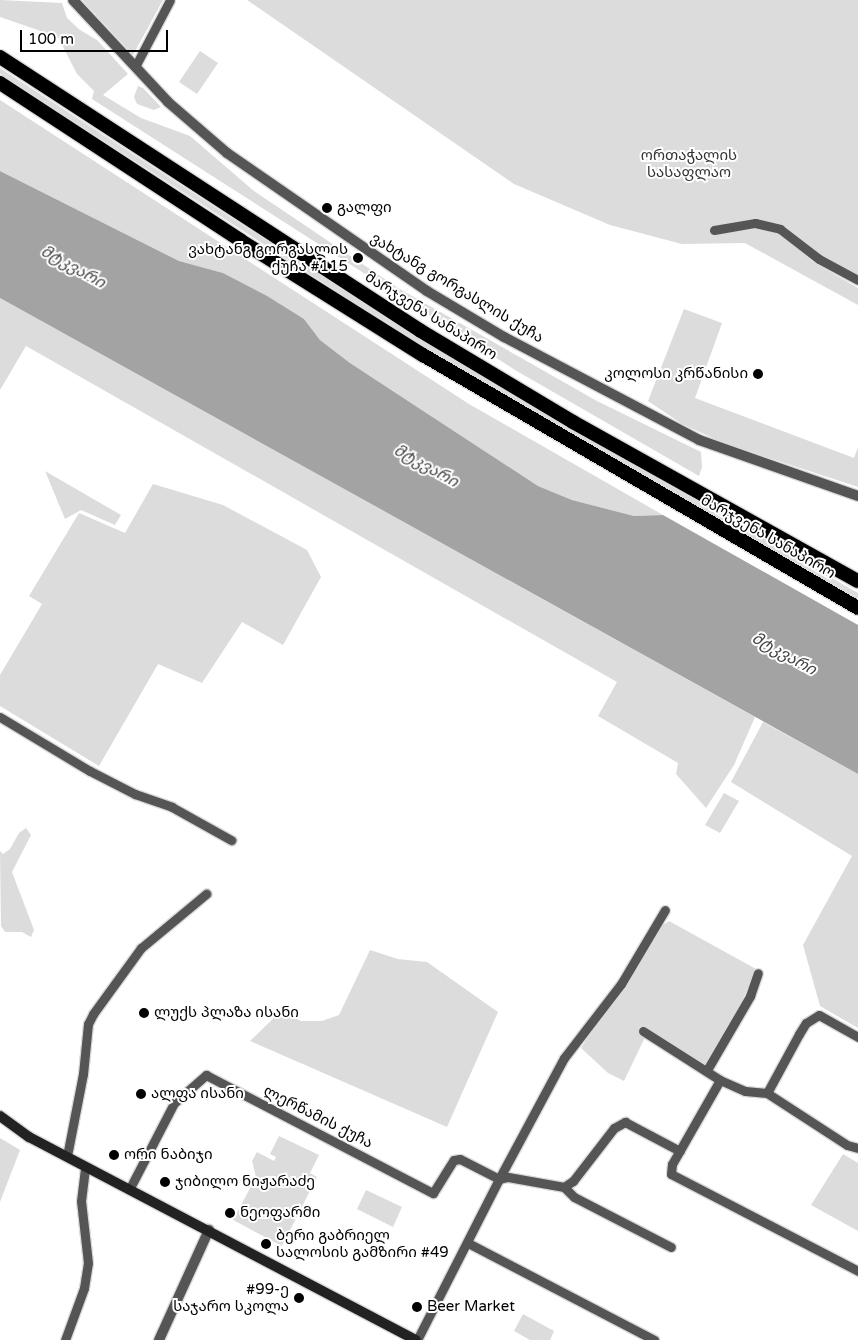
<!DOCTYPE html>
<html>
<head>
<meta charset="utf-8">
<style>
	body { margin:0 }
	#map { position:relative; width:858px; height:1340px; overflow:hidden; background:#fff; font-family:"Varela Round","Noto Sans Georgian",sans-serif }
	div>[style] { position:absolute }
	.green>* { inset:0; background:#dcdcdc }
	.water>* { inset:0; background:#a3a3a3 }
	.roads { filter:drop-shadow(1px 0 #dbdbdb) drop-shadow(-1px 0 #dbdbdb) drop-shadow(0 1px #dbdbdb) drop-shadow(0 -1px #dbdbdb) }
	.minor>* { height:9px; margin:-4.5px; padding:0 4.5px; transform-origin:4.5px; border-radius:4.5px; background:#555 }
	.tertiary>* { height:10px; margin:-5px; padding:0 5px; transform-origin:5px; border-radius:5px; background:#555 }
	.secondary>* { height:10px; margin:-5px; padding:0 5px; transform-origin:5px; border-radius:5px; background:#222 }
	.trunk>* { height:14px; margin:-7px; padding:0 7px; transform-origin:7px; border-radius:7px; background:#000 }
	.dots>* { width:14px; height:14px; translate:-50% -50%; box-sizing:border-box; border:2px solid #fff; border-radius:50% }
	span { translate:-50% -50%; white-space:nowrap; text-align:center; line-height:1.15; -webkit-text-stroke:4px #fff; paint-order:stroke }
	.park-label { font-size:15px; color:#333 }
	.poi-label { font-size:15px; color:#000 }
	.left { translate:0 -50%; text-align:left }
	.right { translate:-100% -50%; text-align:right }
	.street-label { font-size:15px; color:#000 }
	.water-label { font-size:16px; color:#444; font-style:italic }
	.scale { position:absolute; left:20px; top:30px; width:148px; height:22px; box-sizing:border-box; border:2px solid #000; border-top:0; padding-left:6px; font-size:15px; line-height:18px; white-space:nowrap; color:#000; -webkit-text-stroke:4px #fff; paint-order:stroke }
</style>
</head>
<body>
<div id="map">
	<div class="green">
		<i style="clip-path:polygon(0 0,62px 3px,67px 18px,80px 30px,97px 40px,128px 74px,103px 95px,141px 118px,190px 136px,254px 191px,398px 288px,597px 401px,701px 452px,702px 467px,699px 476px,515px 370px,92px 99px,94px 91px,77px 74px,58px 37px,0 17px)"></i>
		<i style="clip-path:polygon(82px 0,163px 0,133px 55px)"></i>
		<i style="clip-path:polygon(247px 0,858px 0,858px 278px,821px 258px,811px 261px,858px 288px,858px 305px,745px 243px,682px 244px,610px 225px,514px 184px)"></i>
		<i style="clip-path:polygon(200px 51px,218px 63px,197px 94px,179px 82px)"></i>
		<i style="clip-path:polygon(0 68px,425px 343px,858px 593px,858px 598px,630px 472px,423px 347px,0 74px)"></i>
		<i style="clip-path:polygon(138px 86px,143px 88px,161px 107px,154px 110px,137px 104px,134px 97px)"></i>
		<i style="clip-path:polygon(0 100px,469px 404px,663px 515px,634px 516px,572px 500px,538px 486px,350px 363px,320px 340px,304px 319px,223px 273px,179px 261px,0 171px)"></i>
		<i style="clip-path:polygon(0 298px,755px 717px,734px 765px,706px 808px,676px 774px,678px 763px,598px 716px,617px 682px,26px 346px,0 390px)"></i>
		<i style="clip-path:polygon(684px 309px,722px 323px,695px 398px,854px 458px,858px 447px,858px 487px,724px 443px,682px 424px,648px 401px)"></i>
		<i style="clip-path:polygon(45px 471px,121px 515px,115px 525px,81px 510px,65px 519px)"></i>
		<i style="clip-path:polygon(153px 484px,223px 505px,307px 550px,321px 577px,283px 645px,242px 622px,202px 683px,158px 664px,99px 766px,0 706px,0 675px,42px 604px,29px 596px,79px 513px,125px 533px)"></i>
		<i style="clip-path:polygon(763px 722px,858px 774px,858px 1028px,820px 1006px,803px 945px,852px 856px,731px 782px)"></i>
		<i style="clip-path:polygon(724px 793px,739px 801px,720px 833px,705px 825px)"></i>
		<i style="clip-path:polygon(26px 828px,31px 835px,12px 872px,34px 930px,31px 937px,22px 932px,5px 932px,1px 926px,0 851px,3px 854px,10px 849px,19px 833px)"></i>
		<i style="clip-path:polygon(669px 921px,756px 969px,739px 1007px,705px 1066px,648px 1031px,624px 1081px,608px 1073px,581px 1048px,659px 928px)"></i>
		<i style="clip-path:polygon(370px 950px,398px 959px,427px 962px,498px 1012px,447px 1127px,250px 1041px,281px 1011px,301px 1021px,322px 1021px,339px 1015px)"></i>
		<i style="clip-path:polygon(279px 1136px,319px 1155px,310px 1173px,317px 1177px,282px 1246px,233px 1220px,256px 1177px,252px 1161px,257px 1152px,274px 1161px,276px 1157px,270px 1154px)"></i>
		<i style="clip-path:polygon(0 1138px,20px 1150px,0 1202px)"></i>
		<i style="clip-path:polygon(843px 1154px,858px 1163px,858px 1231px,811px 1205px)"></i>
		<i style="clip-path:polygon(366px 1190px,402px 1207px,393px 1227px,357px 1209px)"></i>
		<i style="clip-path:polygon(523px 1314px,554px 1331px,550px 1340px,530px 1340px,514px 1331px)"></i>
	</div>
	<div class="water">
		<i style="clip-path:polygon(0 171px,179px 261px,223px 273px,267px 296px,304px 319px,320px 340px,350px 363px,538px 486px,572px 500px,634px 516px,663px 515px,858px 625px,858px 774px,0 298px)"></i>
	</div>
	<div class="roads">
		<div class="minor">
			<i style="left:136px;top:65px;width:73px;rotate:-62.4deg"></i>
			<i style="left:714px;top:230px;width:42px;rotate:-9.7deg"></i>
			<i style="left:755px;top:223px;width:26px;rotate:13deg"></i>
			<i style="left:780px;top:229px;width:49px;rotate:37.6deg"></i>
			<i style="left:819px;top:259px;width:44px;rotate:28.3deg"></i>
			<i style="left:0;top:717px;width:105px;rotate:31deg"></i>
			<i style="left:90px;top:771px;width:51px;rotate:27.1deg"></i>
			<i style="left:135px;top:794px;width:39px;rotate:19deg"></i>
			<i style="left:172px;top:807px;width:68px;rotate:29.2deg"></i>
			<i style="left:643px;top:1031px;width:91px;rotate:32.5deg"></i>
			<i style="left:720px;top:1080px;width:27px;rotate:24deg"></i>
			<i style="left:745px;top:1091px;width:22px;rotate:5deg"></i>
			<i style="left:767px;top:1093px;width:95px;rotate:33deg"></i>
			<i style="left:847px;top:1145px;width:11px;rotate:15deg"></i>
			<i style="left:707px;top:1070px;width:86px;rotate:-59.8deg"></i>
			<i style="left:750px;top:996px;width:24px;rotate:-71deg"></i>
			<i style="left:720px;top:1080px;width:97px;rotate:119.7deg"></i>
			<i style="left:672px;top:1164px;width:10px;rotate:96deg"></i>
			<i style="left:671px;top:1174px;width:211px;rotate:27.4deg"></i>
			<i style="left:767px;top:1093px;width:67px;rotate:-61.5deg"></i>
			<i style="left:799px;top:1034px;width:13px;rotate:-58deg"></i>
			<i style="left:806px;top:1023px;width:15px;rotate:-32deg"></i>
			<i style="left:819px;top:1015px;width:45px;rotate:29.4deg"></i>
			<i style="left:67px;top:1156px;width:84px;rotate:-79deg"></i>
			<i style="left:83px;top:1074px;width:50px;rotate:-84.3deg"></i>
			<i style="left:88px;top:1024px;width:11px;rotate:-63deg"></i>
			<i style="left:93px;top:1014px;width:82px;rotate:-54deg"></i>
			<i style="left:141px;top:948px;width:85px;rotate:-39.7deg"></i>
			<i style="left:564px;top:1187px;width:14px;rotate:45deg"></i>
			<i style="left:574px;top:1197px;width:109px;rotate:27.3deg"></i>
			<i style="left:130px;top:1188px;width:96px;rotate:-62.6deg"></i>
			<i style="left:174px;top:1103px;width:43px;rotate:-41.2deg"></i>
			<i style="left:206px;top:1075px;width:256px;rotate:27.5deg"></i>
			<i style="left:433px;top:1193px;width:39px;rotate:-58deg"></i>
			<i style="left:454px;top:1160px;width:6px;rotate:-9deg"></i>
			<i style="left:460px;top:1159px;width:44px;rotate:27.1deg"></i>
			<i style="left:499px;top:1179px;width:137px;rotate:-61.8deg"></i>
			<i style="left:564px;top:1058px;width:93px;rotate:-52.4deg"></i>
			<i style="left:621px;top:984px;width:86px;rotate:-59.3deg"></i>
			<i style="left:468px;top:1243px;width:210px;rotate:27.5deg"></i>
			<i style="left:65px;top:1340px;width:55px;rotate:-69.9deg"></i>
			<i style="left:84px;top:1288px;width:25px;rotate:-81deg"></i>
			<i style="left:88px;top:1263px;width:62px;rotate:-96.4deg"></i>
			<i style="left:81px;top:1201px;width:35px;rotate:-83deg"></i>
			<i style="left:417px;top:1340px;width:181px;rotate:-63deg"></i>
			<i style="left:499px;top:1179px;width:9px;rotate:-13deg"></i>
			<i style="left:508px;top:1177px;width:57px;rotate:10.1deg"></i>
			<i style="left:564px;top:1187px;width:11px;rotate:-34deg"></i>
			<i style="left:573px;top:1181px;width:67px;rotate:-52.3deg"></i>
			<i style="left:614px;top:1128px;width:13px;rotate:-29deg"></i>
			<i style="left:625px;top:1122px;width:62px;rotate:27.8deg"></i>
		</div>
		<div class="tertiary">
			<i style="left:73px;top:0;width:139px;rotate:47deg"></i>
			<i style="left:168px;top:102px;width:78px;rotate:40.8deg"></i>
			<i style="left:227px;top:153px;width:243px;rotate:34.6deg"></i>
			<i style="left:427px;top:291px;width:90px;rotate:30.9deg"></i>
			<i style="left:504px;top:337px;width:221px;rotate:27.8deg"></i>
			<i style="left:699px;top:440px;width:169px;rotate:19.4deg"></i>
			<i style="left:159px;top:1340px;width:121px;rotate:-65.6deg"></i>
		</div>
		<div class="secondary">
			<i style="left:0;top:1116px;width:36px;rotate:36deg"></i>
			<i style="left:29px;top:1137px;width:437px;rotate:27.7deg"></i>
		</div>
		<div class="trunk">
			<i style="left:0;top:57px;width:502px;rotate:33.06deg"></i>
			<i style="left:421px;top:331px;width:177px;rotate:30.9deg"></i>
			<i style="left:573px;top:422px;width:326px;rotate:29.2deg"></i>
			<i style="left:0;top:83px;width:288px;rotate:33.2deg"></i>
			<i style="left:241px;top:241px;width:215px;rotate:32.1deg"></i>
			<i style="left:423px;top:355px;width:503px;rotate:30.18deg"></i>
		</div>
	</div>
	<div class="dots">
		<i style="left:327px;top:208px;background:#000"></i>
		<i style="left:358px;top:258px;background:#000"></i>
		<i style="left:758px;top:374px;background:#000"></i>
		<i style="left:144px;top:1013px;background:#000"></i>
		<i style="left:141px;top:1094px;background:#000"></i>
		<i style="left:114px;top:1155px;background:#000"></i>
		<i style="left:165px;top:1182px;background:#000"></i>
		<i style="left:230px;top:1213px;background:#000"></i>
		<i style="left:266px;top:1244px;background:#000"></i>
		<i style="left:299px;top:1298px;background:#000"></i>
		<i style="left:417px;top:1307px;background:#000"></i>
	</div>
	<div class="park-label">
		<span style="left:689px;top:164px">ორთაჭალის<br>სასაფლაო</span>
	</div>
	<div class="poi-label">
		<span class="left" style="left:337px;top:208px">გალფი</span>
		<span class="right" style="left:348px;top:258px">ვახტანგ გორგასლის<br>ქუჩა #115</span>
		<span class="right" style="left:748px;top:374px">კოლოსი კრწანისი</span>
		<span class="left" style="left:154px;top:1013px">ლუქს პლაზა ისანი</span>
		<span class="left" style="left:151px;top:1094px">ალფა ისანი</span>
		<span class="left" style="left:124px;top:1155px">ორი ნაბიჯი</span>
		<span class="left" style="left:175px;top:1182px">ჯიბილო ნიჟარაძე</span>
		<span class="left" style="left:240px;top:1213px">ნეოფარმი</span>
		<span class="left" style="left:276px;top:1244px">ბერი გაბრიელ<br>სალოსის გამზირი #49</span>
		<span class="right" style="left:289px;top:1298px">#99-ე<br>საჯარო სკოლა</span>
		<span class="left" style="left:427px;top:1307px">Beer Market</span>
	</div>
	<div class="street-label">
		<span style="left:457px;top:288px;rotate:31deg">ვახტანგ გორგასლის ქუჩა</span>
		<span style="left:431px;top:316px;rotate:32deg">მარჯვენა სანაპირო</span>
		<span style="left:768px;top:537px;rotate:30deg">მარჯვენა სანაპირო</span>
		<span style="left:318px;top:1117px;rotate:27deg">ლერწამის ქუჩა</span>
	</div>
	<div class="water-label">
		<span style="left:73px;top:267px;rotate:29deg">მტკვარი</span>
		<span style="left:426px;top:466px;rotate:29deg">მტკვარი</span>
		<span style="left:784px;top:654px;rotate:29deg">მტკვარი</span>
	</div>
	<div class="scale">100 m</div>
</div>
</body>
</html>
